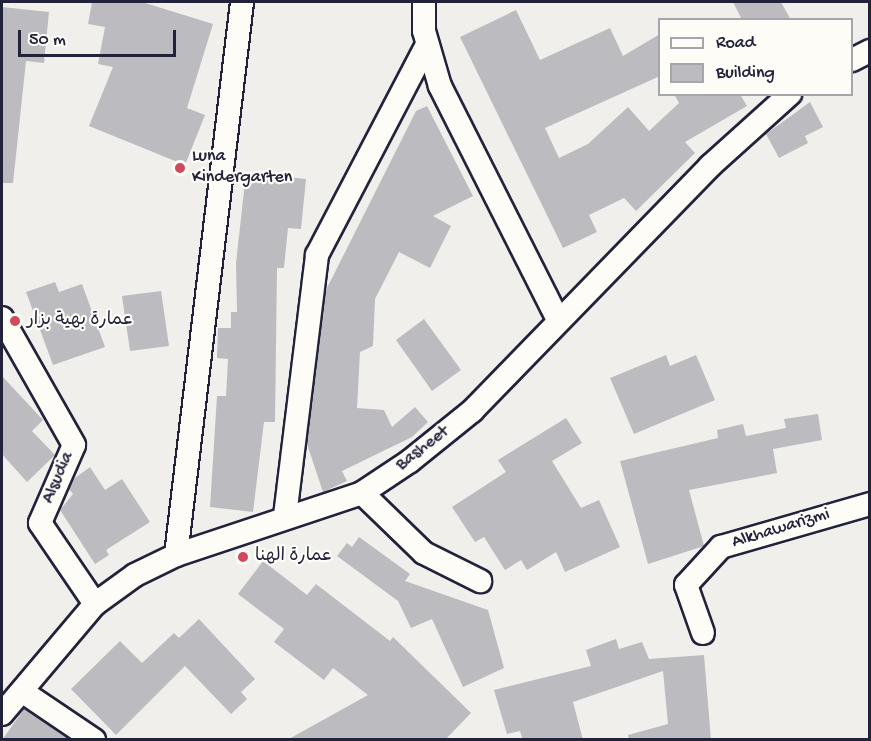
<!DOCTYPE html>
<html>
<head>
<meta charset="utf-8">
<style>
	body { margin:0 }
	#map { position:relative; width:871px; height:741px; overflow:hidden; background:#f0efec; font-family:"Gochi Hand","Playpen Sans Arabic",sans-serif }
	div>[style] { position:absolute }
	.building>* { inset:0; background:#bcbcc0 }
	.roads { filter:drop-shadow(2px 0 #22223b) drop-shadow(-2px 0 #22223b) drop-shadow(0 2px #22223b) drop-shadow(0 -2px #22223b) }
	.minor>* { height:22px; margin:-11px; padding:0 11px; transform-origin:11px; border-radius:11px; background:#fdfcf7 }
	.dots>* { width:16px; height:16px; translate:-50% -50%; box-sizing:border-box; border:3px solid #fdfcf7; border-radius:50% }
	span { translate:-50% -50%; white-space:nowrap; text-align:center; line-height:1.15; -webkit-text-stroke:4.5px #fdfcf7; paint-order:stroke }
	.poi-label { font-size:18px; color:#22223b }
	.left { translate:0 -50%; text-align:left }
	.street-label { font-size:18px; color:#22223b }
	.frame { position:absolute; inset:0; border:3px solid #22223b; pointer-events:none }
	.legend { position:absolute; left:658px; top:18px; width:195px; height:78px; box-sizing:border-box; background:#fdfcf7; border:2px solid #a5a5ac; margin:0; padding:8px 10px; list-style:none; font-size:18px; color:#22223b }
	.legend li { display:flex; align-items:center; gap:12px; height:30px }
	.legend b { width:30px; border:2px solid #a5a5ac }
	.scale { position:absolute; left:18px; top:30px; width:158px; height:27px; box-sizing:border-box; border:3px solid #22223b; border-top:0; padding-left:8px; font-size:18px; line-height:21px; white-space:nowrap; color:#22223b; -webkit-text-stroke:4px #fdfcf7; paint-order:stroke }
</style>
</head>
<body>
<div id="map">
	<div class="building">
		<i style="clip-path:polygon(92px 2px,142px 2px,213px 24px,187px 108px,205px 115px,185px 165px,89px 126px,113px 67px,98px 64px,105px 27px,88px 24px)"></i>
		<i style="clip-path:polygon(733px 2px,781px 2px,791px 20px,742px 20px)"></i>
		<i style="clip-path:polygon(2px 7px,49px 12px,44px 63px,26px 61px,13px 183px,2px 183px)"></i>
		<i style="clip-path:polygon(516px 10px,540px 60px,610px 28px,623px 56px,660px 34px,660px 76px,545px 128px,559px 158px,588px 144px,628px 107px,649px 131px,679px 103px,674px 94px,740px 94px,747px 106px,685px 142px,695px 153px,636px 211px,624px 198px,589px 215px,597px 232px,563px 248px,460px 37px)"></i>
		<i style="clip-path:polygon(810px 102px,823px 127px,805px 136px,808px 143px,779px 158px,766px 134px)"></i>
		<i style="clip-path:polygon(427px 106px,473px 196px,433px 216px,451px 226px,430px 268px,399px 252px,375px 299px,373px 346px,360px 352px,357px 408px,384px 410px,392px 427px,415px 407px,428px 422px,412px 437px,342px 471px,347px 481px,323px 492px,307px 444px,326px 290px,416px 111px)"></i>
		<i style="clip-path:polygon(246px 173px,306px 179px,301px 229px,288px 228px,284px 268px,277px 268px,275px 422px,264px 422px,253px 512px,210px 507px,217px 396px,226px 396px,228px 359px,217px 358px,218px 328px,231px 328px,231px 312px,237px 312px,236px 263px)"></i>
		<i style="clip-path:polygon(55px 282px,59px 292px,82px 284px,105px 347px,53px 365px,26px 292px)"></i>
		<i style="clip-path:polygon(161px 291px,169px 346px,130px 351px,122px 296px)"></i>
		<i style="clip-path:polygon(424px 319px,461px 370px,432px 391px,396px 340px)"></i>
		<i style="clip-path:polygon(666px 355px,670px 366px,696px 355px,715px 400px,634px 434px,610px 378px)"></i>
		<i style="clip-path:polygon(2px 376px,43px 420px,32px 431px,55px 455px,27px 482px,2px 454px)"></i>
		<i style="clip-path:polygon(818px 414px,822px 440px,773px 449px,777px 473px,689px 490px,704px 546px,648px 564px,620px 461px,718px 438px,717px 430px,743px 424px,746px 436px,786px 428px,784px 419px)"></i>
		<i style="clip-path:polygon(566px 418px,582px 443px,552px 461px,581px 508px,599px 500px,620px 547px,565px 572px,556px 552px,527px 570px,521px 560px,505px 570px,484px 537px,475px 542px,452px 507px,506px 472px,498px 460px)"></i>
		<i style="clip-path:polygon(90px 467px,105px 490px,122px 479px,150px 522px,106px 550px,109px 555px,95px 564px,60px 510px,73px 494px,69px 489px,75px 478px)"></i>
		<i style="clip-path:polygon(359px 537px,410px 574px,405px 581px,488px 610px,504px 668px,463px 687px,432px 619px,411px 628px,398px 601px,337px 556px,347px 543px,352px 547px)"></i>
		<i style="clip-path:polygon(263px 561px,307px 595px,316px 584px,390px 641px,393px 637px,471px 713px,445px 740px,287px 740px,368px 695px,333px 668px,324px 680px,274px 642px,284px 629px,238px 594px)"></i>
		<i style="clip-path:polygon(199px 619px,255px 679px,241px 692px,247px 699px,231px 714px,185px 666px,116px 735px,71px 689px,120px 641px,142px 663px,174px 633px,179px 638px)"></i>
		<i style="clip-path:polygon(616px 639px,619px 649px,642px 642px,649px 659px,704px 655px,711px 740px,629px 740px,628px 735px,668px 724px,663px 671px,573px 702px,583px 740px,523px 740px,520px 731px,507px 734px,494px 690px,591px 666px,586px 650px)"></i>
		<i style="clip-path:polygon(24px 709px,69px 740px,2px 740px)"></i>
	</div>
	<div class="roads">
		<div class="minor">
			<i style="left:424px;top:2px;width:29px;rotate:90deg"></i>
			<i style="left:424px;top:31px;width:57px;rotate:73.8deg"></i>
			<i style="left:440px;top:86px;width:262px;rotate:63.2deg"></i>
			<i style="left:852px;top:60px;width:20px;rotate:-27deg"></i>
			<i style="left:2px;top:318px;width:146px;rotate:60.4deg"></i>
			<i style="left:74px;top:445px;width:85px;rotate:113.6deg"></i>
			<i style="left:40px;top:523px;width:98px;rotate:55.8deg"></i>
			<i style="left:362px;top:493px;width:86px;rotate:44.1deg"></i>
			<i style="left:424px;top:553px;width:63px;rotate:26.6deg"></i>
			<i style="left:285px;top:516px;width:263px;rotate:-83deg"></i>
			<i style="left:317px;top:255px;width:237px;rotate:-62.4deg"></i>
			<i style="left:176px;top:555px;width:557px;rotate:-83.19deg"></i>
			<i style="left:703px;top:633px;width:51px;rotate:-109.5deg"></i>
			<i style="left:686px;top:585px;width:52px;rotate:-47.4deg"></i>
			<i style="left:721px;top:547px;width:155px;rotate:-16.1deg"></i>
			<i style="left:23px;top:692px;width:86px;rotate:34.1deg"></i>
			<i style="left:2px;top:714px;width:144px;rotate:-49.8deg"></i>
			<i style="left:95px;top:604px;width:49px;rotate:-35.9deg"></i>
			<i style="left:135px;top:575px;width:46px;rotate:-26deg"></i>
			<i style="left:176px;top:555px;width:196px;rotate:-18.4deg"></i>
			<i style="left:362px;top:493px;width:58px;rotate:-33.7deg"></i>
			<i style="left:410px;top:461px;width:80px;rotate:-38.9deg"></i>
			<i style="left:472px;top:411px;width:342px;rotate:-45.8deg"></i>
			<i style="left:710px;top:166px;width:108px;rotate:-42deg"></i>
		</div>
	</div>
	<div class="dots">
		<i style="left:180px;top:168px;background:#d1495b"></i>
		<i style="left:15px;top:321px;background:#d1495b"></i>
		<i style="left:243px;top:557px;background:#d1495b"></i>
	</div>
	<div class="poi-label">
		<span class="left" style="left:192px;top:168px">Luna<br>Kindergarten</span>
		<span class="left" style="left:27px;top:321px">عمارة بهية بزار</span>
		<span class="left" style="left:255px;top:557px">عمارة الهنا</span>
	</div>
	<div class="street-label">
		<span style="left:423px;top:449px;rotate:-38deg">Basheet</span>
		<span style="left:59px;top:478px;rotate:-67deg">Alsudia</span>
		<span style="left:781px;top:529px;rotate:-17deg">Alkhawarizmi</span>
	</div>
	<div class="frame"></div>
	<ul class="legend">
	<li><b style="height:8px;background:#fdfcf7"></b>Road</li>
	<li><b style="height:16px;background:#bcbcc0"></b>Building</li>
	</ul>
	<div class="scale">50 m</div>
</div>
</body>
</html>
